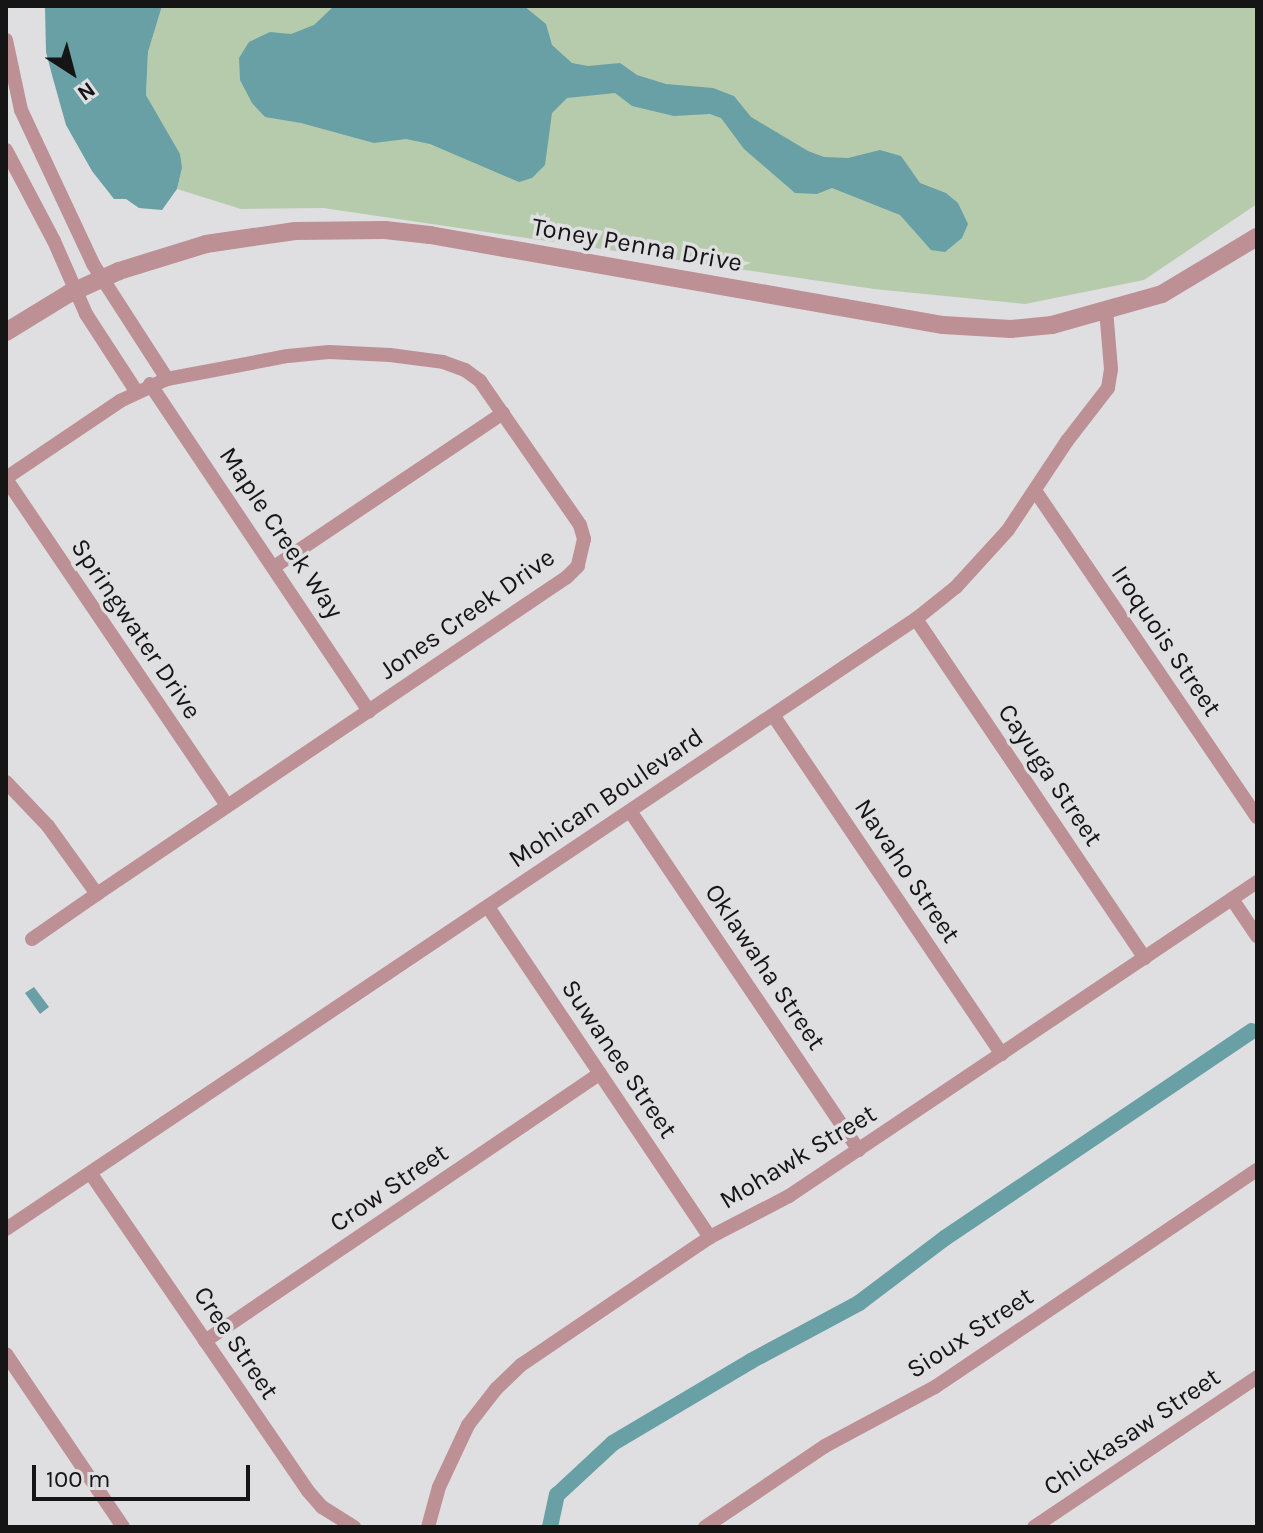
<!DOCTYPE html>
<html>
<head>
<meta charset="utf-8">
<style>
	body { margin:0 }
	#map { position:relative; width:1263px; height:1533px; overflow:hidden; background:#dfdfe2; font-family:Karla,sans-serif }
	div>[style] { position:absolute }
	.green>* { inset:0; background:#b6cbab }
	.water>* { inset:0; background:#68a0a5 }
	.canal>* { height:16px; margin:-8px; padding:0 8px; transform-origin:8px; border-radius:8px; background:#68a0a5 }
	.minor>* { height:14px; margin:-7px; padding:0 7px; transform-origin:7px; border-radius:7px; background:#bc9094 }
	.tertiary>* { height:18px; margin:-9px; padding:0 9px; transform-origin:9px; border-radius:9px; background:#bc9094 }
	span { translate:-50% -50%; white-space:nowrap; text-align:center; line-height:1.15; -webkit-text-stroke:7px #dfdfe2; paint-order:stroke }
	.street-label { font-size:26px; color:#151516 }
	.frame { position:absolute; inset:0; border:8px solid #151516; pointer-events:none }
	.north { position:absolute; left:32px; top:32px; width:80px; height:80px; -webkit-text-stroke:6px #dfdfe2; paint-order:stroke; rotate:144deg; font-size:22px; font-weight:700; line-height:32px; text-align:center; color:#151516 }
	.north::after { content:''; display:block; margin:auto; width:28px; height:36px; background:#151516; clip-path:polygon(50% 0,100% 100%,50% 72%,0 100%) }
	.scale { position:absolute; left:32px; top:1465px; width:218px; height:36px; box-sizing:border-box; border:4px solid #151516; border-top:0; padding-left:10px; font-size:24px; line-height:28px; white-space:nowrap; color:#151516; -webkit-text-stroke:6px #dfdfe2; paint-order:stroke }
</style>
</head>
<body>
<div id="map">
	<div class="green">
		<i style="clip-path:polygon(162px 6px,1257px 6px,1257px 204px,1144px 280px,1025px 304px,874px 289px,323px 208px,241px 209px,177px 189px,182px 168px,170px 137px,146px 95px,148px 52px)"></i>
	</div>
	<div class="water">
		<i style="clip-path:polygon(45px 6px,162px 6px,148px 52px,146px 95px,180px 154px,182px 168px,177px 189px,162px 210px,139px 208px,126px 199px,114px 199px,92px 171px,66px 125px,52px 75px,46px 52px)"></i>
		<i style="clip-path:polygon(334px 6px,524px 6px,546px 24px,552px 45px,572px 63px,588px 66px,620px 63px,637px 75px,666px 84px,713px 88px,734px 96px,751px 117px,808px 151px,824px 157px,848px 158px,880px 150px,901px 156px,920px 183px,946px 193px,958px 203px,968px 224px,962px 238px,945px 252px,931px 250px,900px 215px,832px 188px,817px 194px,795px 193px,744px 149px,721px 118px,710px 114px,674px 116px,632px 106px,615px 93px,567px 98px,552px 113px,545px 165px,532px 178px,519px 182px,430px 144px,406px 139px,374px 143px,301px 123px,265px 117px,252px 103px,240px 80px,239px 58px,249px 42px,270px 32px,291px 34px,314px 25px)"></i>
		<i style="clip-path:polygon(34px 987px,49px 1007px,40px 1014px,25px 993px)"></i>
	</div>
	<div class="canal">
		<i style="left:550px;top:1527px;width:33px;rotate:-78deg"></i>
		<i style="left:557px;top:1495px;width:76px;rotate:-42.9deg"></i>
		<i style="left:613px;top:1443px;width:161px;rotate:-30.7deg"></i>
		<i style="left:751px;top:1361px;width:123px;rotate:-28.2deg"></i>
		<i style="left:859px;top:1303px;width:108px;rotate:-37.1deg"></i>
		<i style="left:945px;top:1238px;width:370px;rotate:-34deg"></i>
	</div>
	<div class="minor">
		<i style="left:6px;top:40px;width:72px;rotate:77.9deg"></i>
		<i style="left:21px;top:110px;width:170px;rotate:64.9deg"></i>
		<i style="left:93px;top:264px;width:137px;rotate:57.2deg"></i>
		<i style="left:6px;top:150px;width:103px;rotate:62.2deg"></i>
		<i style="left:54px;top:241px;width:80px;rotate:66.3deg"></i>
		<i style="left:86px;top:314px;width:92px;rotate:57deg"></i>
		<i style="left:150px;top:384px;width:394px;rotate:56.2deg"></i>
		<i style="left:6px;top:478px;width:138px;rotate:-34deg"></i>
		<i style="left:120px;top:401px;width:52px;rotate:-25.1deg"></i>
		<i style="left:167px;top:379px;width:123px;rotate:-10.8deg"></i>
		<i style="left:288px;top:356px;width:41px;rotate:-5.6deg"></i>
		<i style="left:329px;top:352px;width:61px;rotate:2.8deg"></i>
		<i style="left:390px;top:355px;width:53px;rotate:7.5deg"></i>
		<i style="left:443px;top:362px;width:23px;rotate:20deg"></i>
		<i style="left:465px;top:370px;width:19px;rotate:36deg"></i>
		<i style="left:480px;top:381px;width:175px;rotate:55.2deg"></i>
		<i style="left:580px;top:525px;width:15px;rotate:74deg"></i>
		<i style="left:584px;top:539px;width:28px;rotate:103deg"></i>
		<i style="left:578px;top:566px;width:16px;rotate:135deg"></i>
		<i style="left:567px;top:577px;width:567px;rotate:146deg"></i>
		<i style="left:97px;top:894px;width:84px;rotate:-125.8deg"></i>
		<i style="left:48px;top:826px;width:61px;rotate:-133.7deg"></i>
		<i style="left:6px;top:479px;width:394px;rotate:55.9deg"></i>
		<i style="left:1036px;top:492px;width:393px;rotate:55.8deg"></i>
		<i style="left:274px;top:567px;width:276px;rotate:-33.9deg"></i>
		<i style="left:916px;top:619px;width:409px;rotate:56deg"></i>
		<i style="left:773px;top:715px;width:409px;rotate:56deg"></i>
		<i style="left:630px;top:811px;width:409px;rotate:56deg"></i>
		<i style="left:1232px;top:899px;width:45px;rotate:56deg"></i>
		<i style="left:488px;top:907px;width:398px;rotate:56.1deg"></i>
		<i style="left:32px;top:939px;width:79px;rotate:-34.7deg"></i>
		<i style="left:91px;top:1174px;width:384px;rotate:55.6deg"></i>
		<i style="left:308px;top:1491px;width:21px;rotate:49deg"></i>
		<i style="left:322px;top:1507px;width:38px;rotate:32deg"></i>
		<i style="left:6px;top:1229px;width:1096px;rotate:-33.84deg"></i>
		<i style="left:916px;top:619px;width:51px;rotate:-38.7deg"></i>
		<i style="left:956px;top:587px;width:77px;rotate:-47.6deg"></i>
		<i style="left:1008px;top:530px;width:107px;rotate:-56.5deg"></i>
		<i style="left:1067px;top:441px;width:67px;rotate:-52.3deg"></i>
		<i style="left:1108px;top:388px;width:19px;rotate:-81deg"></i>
		<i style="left:1111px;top:369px;width:59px;rotate:-94.8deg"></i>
		<i style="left:205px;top:1341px;width:477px;rotate:-34.1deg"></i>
		<i style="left:6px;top:1354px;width:209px;rotate:55.9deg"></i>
		<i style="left:428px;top:1527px;width:41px;rotate:-74.6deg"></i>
		<i style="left:439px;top:1487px;width:68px;rotate:-64.9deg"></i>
		<i style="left:468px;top:1425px;width:46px;rotate:-52.1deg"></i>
		<i style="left:496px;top:1389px;width:35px;rotate:-44deg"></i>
		<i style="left:521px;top:1365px;width:228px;rotate:-34.1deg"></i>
		<i style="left:710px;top:1237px;width:89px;rotate:-27.4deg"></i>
		<i style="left:789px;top:1196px;width:564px;rotate:-33.86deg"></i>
		<i style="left:705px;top:1527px;width:145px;rotate:-34deg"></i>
		<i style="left:825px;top:1446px;width:125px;rotate:-28.2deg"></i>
		<i style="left:935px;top:1387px;width:388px;rotate:-34deg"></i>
		<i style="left:1034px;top:1527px;width:269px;rotate:-33.9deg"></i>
	</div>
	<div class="tertiary">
		<i style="left:6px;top:332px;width:73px;rotate:-31.5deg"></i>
		<i style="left:68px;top:294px;width:56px;rotate:-24.3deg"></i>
		<i style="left:119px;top:271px;width:91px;rotate:-17.2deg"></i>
		<i style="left:206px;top:244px;width:90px;rotate:-8.3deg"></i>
		<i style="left:295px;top:231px;width:90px;rotate:-0.6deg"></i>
		<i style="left:385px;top:230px;width:45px;rotate:6.3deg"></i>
		<i style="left:430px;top:235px;width:521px;rotate:9.95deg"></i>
		<i style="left:943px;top:325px;width:68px;rotate:3.4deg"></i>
		<i style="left:1011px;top:329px;width:41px;rotate:-5.6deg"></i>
		<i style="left:1052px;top:325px;width:114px;rotate:-15.7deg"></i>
		<i style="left:1162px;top:294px;width:111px;rotate:-31deg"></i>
	</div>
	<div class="street-label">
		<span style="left:637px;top:245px;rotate:10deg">Toney Penna Drive</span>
		<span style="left:281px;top:533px;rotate:56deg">Maple Creek Way</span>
		<span style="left:467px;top:614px;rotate:-35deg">Jones Creek Drive</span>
		<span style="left:136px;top:629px;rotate:56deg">Springwater Drive</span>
		<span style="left:1166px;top:641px;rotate:56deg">Iroquois Street</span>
		<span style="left:1050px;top:775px;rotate:56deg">Cayuga Street</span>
		<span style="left:606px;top:798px;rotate:-34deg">Mohican Boulevard</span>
		<span style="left:907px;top:871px;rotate:56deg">Navaho Street</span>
		<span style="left:765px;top:967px;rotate:56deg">Oklawaha Street</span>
		<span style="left:619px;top:1059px;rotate:56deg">Suwanee Street</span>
		<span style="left:798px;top:1157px;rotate:-31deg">Mohawk Street</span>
		<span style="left:389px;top:1188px;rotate:-34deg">Crow Street</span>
		<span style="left:970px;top:1333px;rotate:-33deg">Sioux Street</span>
		<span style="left:236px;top:1343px;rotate:56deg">Cree Street</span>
		<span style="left:1132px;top:1432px;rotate:-34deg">Chickasaw Street</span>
	</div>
	<div class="frame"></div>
	<div class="north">N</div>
	<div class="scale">100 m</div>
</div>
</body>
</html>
